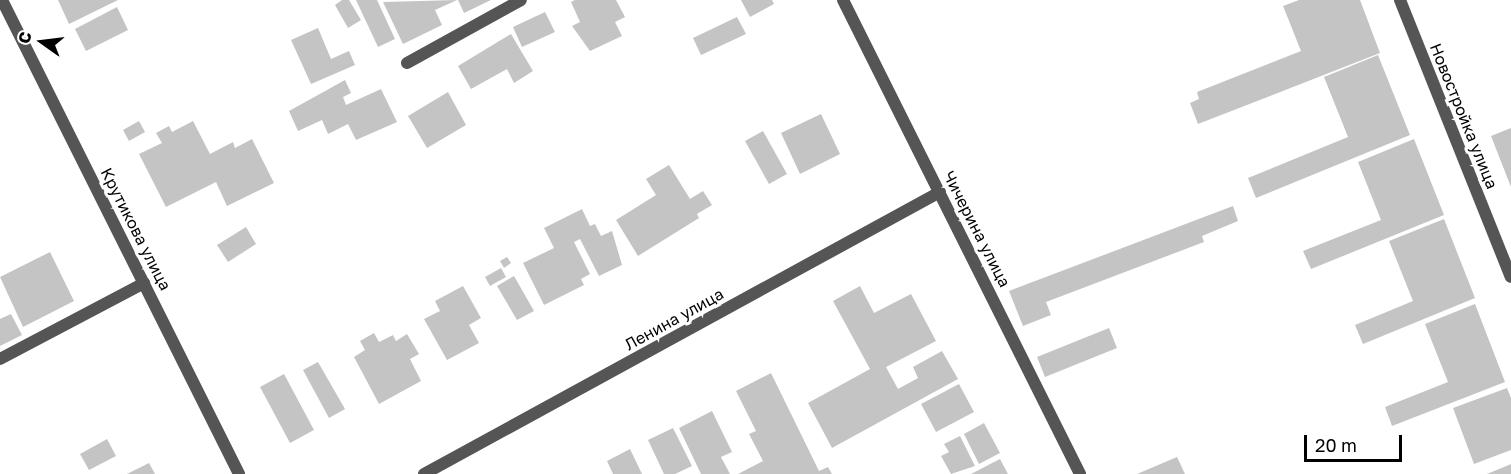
<!DOCTYPE html>
<html>
<head>
<meta charset="utf-8">
<style>
	body { margin:0 }
	#map { position:relative; width:1511px; height:474px; overflow:hidden; background:#fff; font-family:"Golos Text",sans-serif }
	div>[style] { position:absolute }
	.building>* { inset:0; background:#c4c4c4 }
	.street>* { height:12px; margin:-6px; padding:0 6px; transform-origin:6px; border-radius:6px; background:#555 }
	span { translate:-50% -50%; white-space:nowrap; text-align:center; line-height:1.15; -webkit-text-stroke:6px #fff; paint-order:stroke }
	.street-label { font-size:16px; color:#000 }
	.north { position:absolute; left:12px; top:12px; width:60px; height:60px; -webkit-text-stroke:4px #fff; paint-order:stroke; rotate:284deg; font-size:16px; font-weight:700; line-height:24px; text-align:center; color:#000 }
	.north::after { content:''; display:block; margin:auto; width:21px; height:27px; background:#000; clip-path:polygon(50% 0,100% 100%,50% 72%,0 100%) }
	.scale { position:absolute; left:1304px; top:435px; width:98px; height:27px; box-sizing:border-box; border:3px solid #000; border-top:0; padding-left:8px; font-size:18px; line-height:21px; white-space:nowrap; color:#000; -webkit-text-stroke:4px #fff; paint-order:stroke }
</style>
</head>
<body>
<div id="map">
	<div class="building">
		<i style="clip-path:polygon(58px 0,118px 0,69px 24px)"></i>
		<i style="clip-path:polygon(342px 0,349px 0,361px 20px,348px 28px,335px 5px)"></i>
		<i style="clip-path:polygon(356px 0,377px 0,395px 39px,378px 47px)"></i>
		<i style="clip-path:polygon(457px 0,435px 10px,442px 25px,403px 44px,383px 2px)"></i>
		<i style="clip-path:polygon(458px 0,491px 0,464px 13px)"></i>
		<i style="clip-path:polygon(575px 0,616px 0,625px 17px,615px 22px,622px 36px,590px 51px,572px 26px,580px 22px,571px 2px)"></i>
		<i style="clip-path:polygon(741px 0,772px 0,774px 4px,750px 17px)"></i>
		<i style="clip-path:polygon(1299px 0,1360px 0,1380px 53px,1198px 124px,1190px 103px,1199px 99px,1197px 92px,1301px 51px,1283px 6px)"></i>
		<i style="clip-path:polygon(117px 7px,128px 30px,86px 51px,75px 29px)"></i>
		<i style="clip-path:polygon(545px 12px,555px 32px,522px 47px,513px 27px)"></i>
		<i style="clip-path:polygon(737px 17px,746px 34px,701px 55px,693px 38px)"></i>
		<i style="clip-path:polygon(318px 28px,331px 59px,349px 51px,355px 65px,311px 84px,291px 40px)"></i>
		<i style="clip-path:polygon(511px 34px,533px 71px,514px 83px,507px 69px,471px 89px,458px 66px)"></i>
		<i style="clip-path:polygon(1378px 55px,1410px 135px,1256px 198px,1248px 178px,1348px 137px,1324px 77px)"></i>
		<i style="clip-path:polygon(345px 80px,351px 93px,343px 97px,346px 105px,381px 89px,397px 122px,356px 140px,348px 124px,328px 134px,322px 120px,298px 131px,289px 111px)"></i>
		<i style="clip-path:polygon(448px 92px,466px 125px,427px 148px,408px 116px)"></i>
		<i style="clip-path:polygon(821px 114px,840px 154px,800px 174px,781px 133px)"></i>
		<i style="clip-path:polygon(139px 121px,145px 132px,129px 141px,123px 130px)"></i>
		<i style="clip-path:polygon(193px 121px,210px 154px,233px 142px,235px 148px,252px 139px,274px 183px,227px 206px,216px 182px,166px 207px,139px 154px,162px 143px,156px 133px,169px 126px,172px 132px)"></i>
		<i style="clip-path:polygon(1511px 128px,1511px 187px,1491px 136px)"></i>
		<i style="clip-path:polygon(763px 131px,787px 174px,769px 184px,745px 141px)"></i>
		<i style="clip-path:polygon(1414px 139px,1444px 215px,1311px 269px,1303px 251px,1381px 220px,1358px 162px)"></i>
		<i style="clip-path:polygon(669px 165px,690px 199px,703px 191px,712px 205px,697px 214px,699px 218px,638px 256px,616px 220px,656px 195px,646px 179px)"></i>
		<i style="clip-path:polygon(1233px 206px,1238px 221px,1202px 236px,1204px 242px,1046px 302px,1051px 315px,1023px 326px,1009px 291px)"></i>
		<i style="clip-path:polygon(582px 209px,590px 226px,595px 224px,601px 236px,612px 231px,622px 265px,599px 276px,580px 239px,574px 242px,590px 274px,581px 279px,584px 285px,544px 305px,523px 263px,554px 248px,544px 228px)"></i>
		<i style="clip-path:polygon(1444px 219px,1475px 298px,1363px 344px,1355px 325px,1413px 301px,1389px 241px)"></i>
		<i style="clip-path:polygon(246px 227px,256px 244px,228px 262px,217px 245px)"></i>
		<i style="clip-path:polygon(50px 252px,74px 301px,23px 327px,0 277px)"></i>
		<i style="clip-path:polygon(507px 257px,511px 263px,504px 268px,500px 261px)"></i>
		<i style="clip-path:polygon(501px 268px,506px 277px,490px 286px,485px 277px)"></i>
		<i style="clip-path:polygon(514px 276px,534px 311px,517px 320px,497px 286px)"></i>
		<i style="clip-path:polygon(463px 286px,481px 318px,469px 325px,479px 343px,447px 360px,424px 319px,440px 311px,435px 301px)"></i>
		<i style="clip-path:polygon(860px 286px,874px 313px,911px 294px,936px 341px,886px 367px,898px 389px,918px 378px,913px 367px,942px 351px,958px 379px,832px 448px,808px 403px,870px 369px,833px 301px)"></i>
		<i style="clip-path:polygon(1475px 304px,1505px 382px,1392px 426px,1385px 407px,1448px 382px,1425px 324px)"></i>
		<i style="clip-path:polygon(11px 314px,22px 335px,0 346px,0 319px)"></i>
		<i style="clip-path:polygon(1109px 328px,1117px 348px,1045px 377px,1037px 357px)"></i>
		<i style="clip-path:polygon(374px 333px,379px 342px,393px 335px,396px 341px,407px 334px,419px 354px,410px 359px,421px 381px,379px 404px,354px 357px,365px 350px,360px 341px)"></i>
		<i style="clip-path:polygon(318px 362px,345px 409px,329px 418px,303px 370px)"></i>
		<i style="clip-path:polygon(771px 373px,819px 471px,828px 467px,832px 474px,738px 474px,763px 461px,749px 434px,756px 431px,736px 391px)"></i>
		<i style="clip-path:polygon(284px 374px,314px 430px,290px 443px,260px 387px)"></i>
		<i style="clip-path:polygon(959px 384px,974px 412px,936px 432px,921px 404px)"></i>
		<i style="clip-path:polygon(1507px 388px,1511px 398px,1511px 450px,1474px 464px,1453px 408px)"></i>
		<i style="clip-path:polygon(712px 411px,732px 452px,721px 457px,730px 474px,701px 474px,679px 428px)"></i>
		<i style="clip-path:polygon(984px 423px,1000px 453px,979px 464px,964px 434px)"></i>
		<i style="clip-path:polygon(673px 428px,692px 466px,675px 474px,664px 474px,648px 440px)"></i>
		<i style="clip-path:polygon(960px 436px,975px 466px,951px 474px,941px 456px,949px 452px,944px 444px)"></i>
		<i style="clip-path:polygon(107px 439px,116px 456px,89px 470px,80px 454px)"></i>
		<i style="clip-path:polygon(630px 449px,642px 474px,613px 474px,607px 461px)"></i>
		<i style="clip-path:polygon(1177px 457px,1185px 474px,1137px 474px)"></i>
		<i style="clip-path:polygon(1000px 459px,1008px 474px,971px 474px)"></i>
		<i style="clip-path:polygon(149px 463px,155px 474px,127px 474px)"></i>
		<i style="clip-path:polygon(1511px 464px,1511px 474px,1487px 474px)"></i>
	</div>
	<div class="street">
		<i style="left:2px;top:0;width:530px;rotate:63.43deg"></i>
		<i style="left:843px;top:0;width:530px;rotate:63.43deg"></i>
		<i style="left:1400px;top:0;width:298px;rotate:68.2deg"></i>
		<i style="left:407px;top:63px;width:130px;rotate:-28.9deg"></i>
		<i style="left:0;top:359px;width:163px;rotate:-27.8deg"></i>
		<i style="left:424px;top:474px;width:588px;rotate:-28.66deg"></i>
	</div>
	<div class="street-label">
		<span style="left:1464px;top:116px;rotate:68deg">Новостройка улица</span>
		<span style="left:136px;top:229px;rotate:63deg">Крутикова улица</span>
		<span style="left:977px;top:229px;rotate:63deg">Чичерина улица</span>
		<span style="left:674px;top:319px;rotate:-29deg">Ленина улица</span>
	</div>
	<div class="north">С</div>
	<div class="scale">20 m</div>
</div>
</body>
</html>
